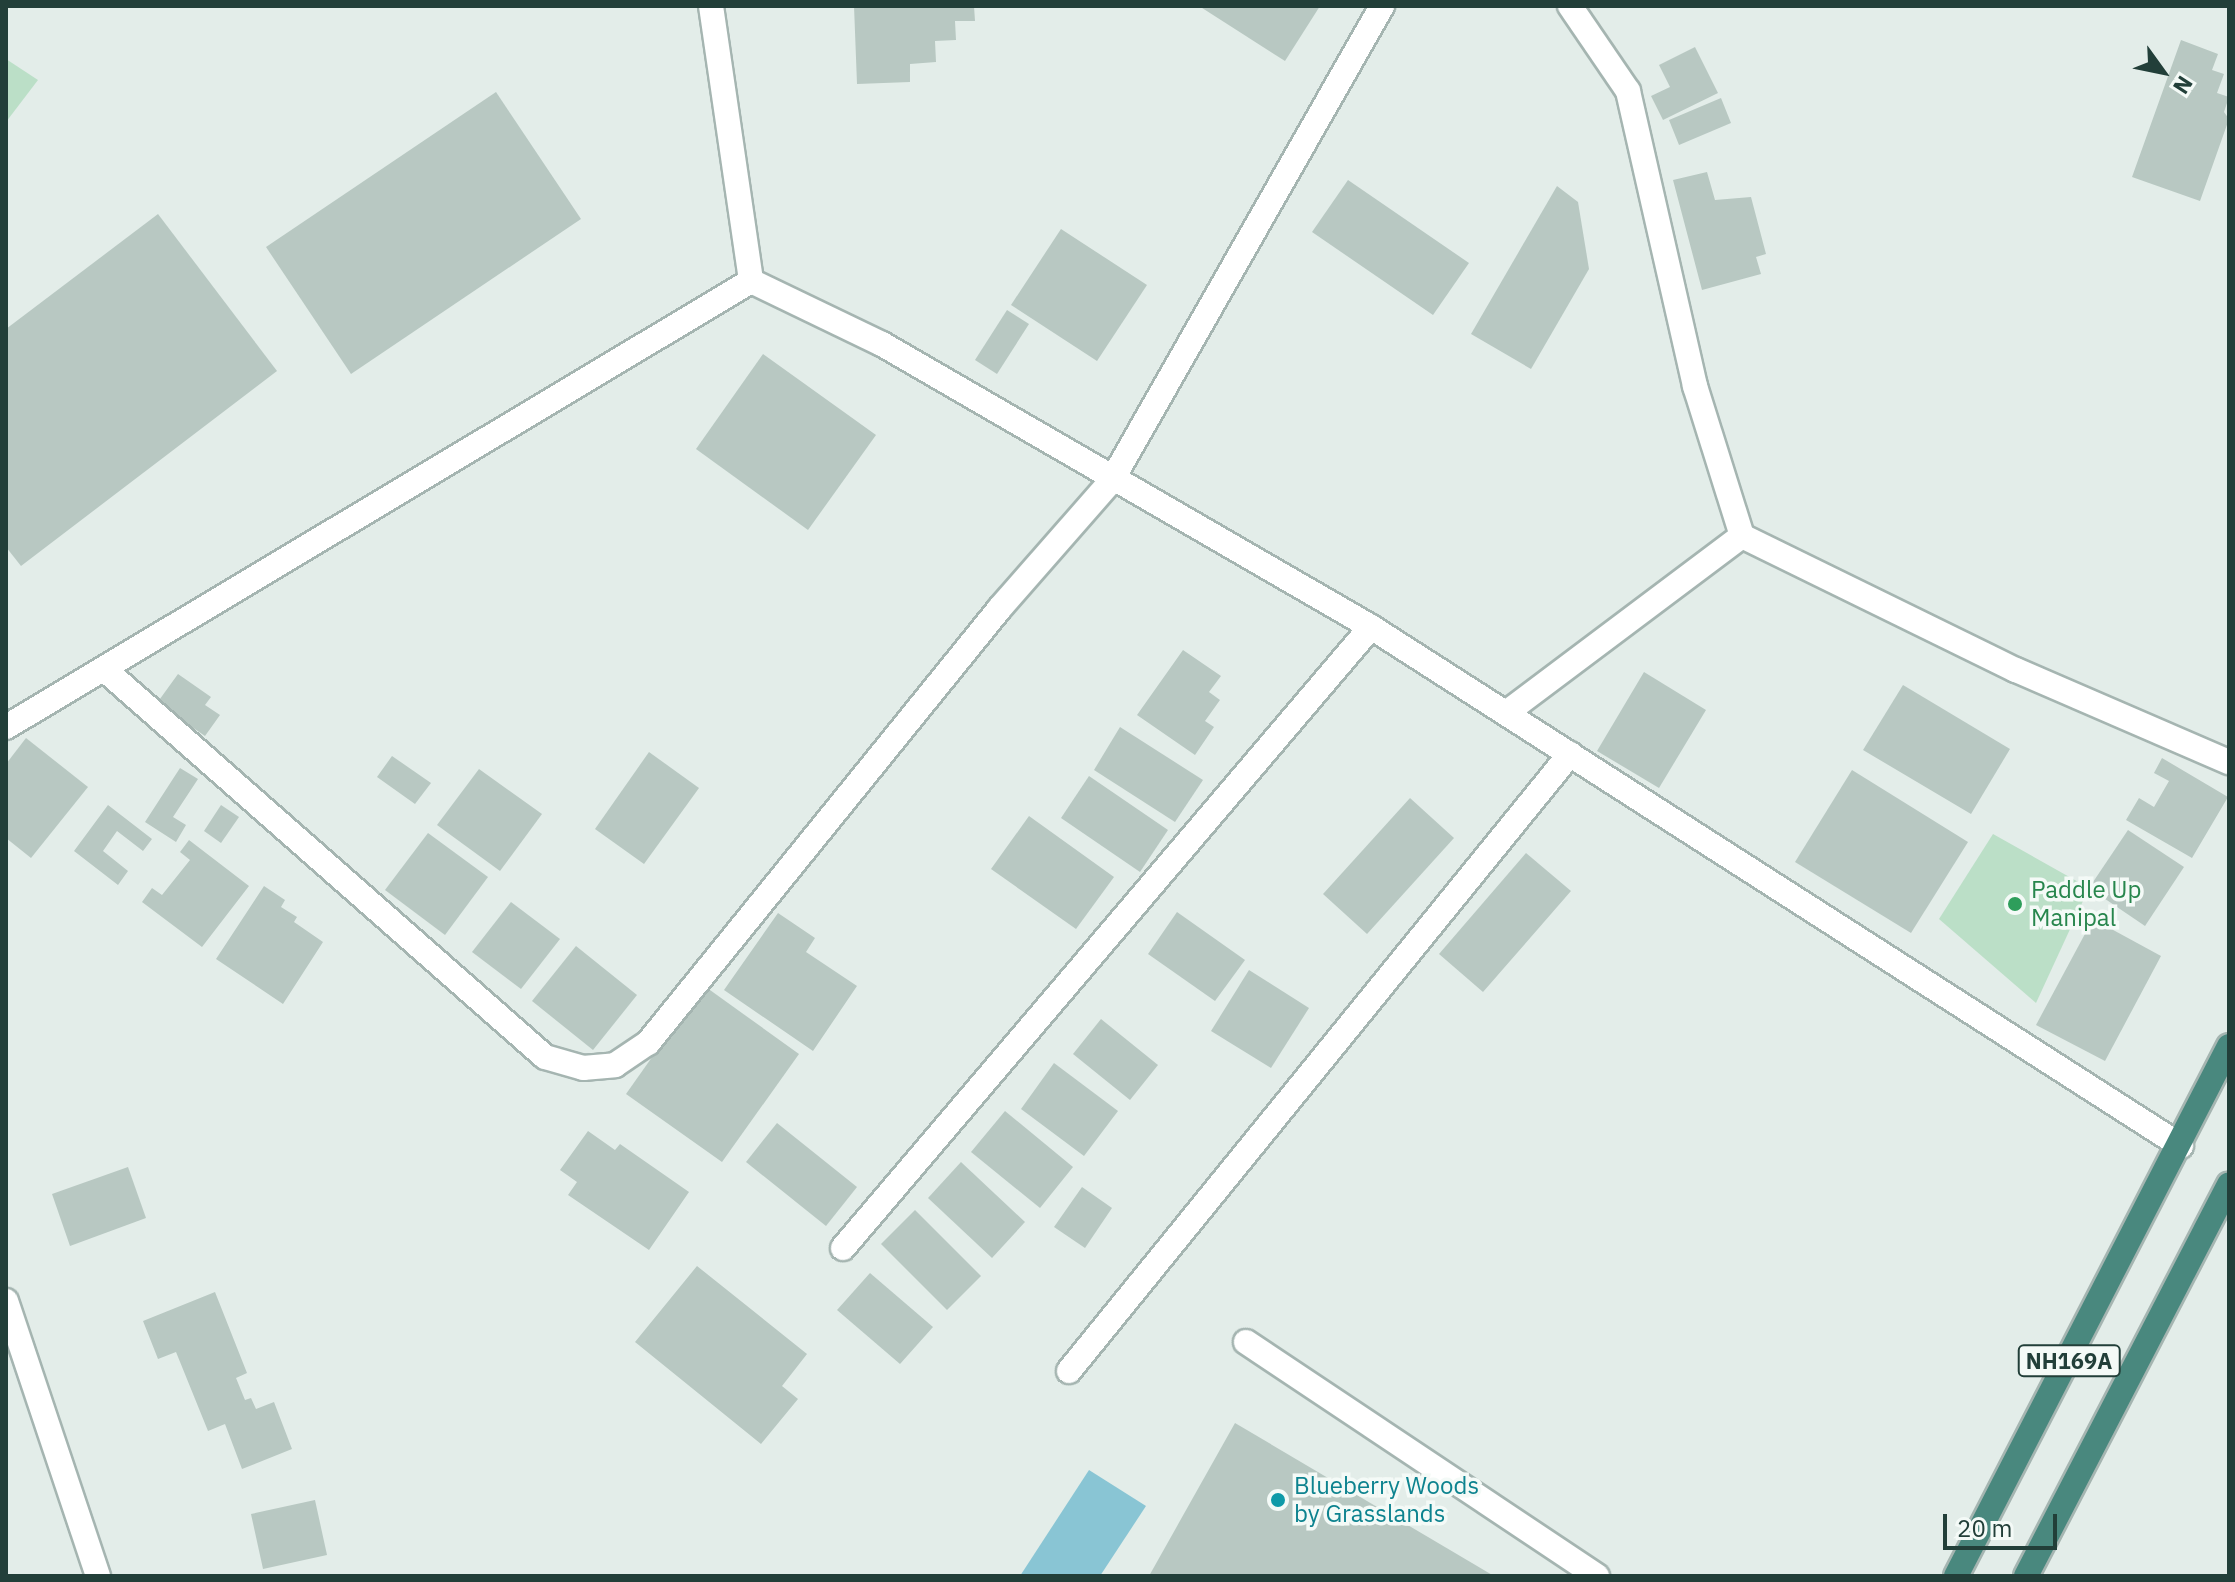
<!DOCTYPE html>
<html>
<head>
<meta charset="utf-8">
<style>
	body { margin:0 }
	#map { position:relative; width:2235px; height:1582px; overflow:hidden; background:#e3ede9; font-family:"IBM Plex Sans",sans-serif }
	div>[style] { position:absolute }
	.green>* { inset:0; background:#bbdfc7 }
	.water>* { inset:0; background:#89c5d4 }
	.building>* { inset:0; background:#b8c8c2 }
	.roads { filter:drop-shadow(2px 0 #a5b5b1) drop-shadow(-2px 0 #a5b5b1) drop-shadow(0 2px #a5b5b1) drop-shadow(0 -2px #a5b5b1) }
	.minor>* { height:24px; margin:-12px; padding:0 12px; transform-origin:12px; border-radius:12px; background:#fff }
	.tertiary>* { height:24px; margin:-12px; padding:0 12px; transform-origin:12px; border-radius:12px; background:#fff }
	.trunk>* { height:24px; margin:-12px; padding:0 12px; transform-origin:12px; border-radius:12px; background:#49887e }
	.dots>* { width:22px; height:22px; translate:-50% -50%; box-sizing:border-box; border:4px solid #f4faf7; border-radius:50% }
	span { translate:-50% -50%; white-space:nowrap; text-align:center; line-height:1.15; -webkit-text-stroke:7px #f4faf7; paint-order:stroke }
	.shield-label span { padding:2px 6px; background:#f4faf7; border:2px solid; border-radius:6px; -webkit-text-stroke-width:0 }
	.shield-label { font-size:22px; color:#223f39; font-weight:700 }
	.leisure-label { font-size:24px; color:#27864d }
	.left { translate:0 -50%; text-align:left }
	.culture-label { font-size:24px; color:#0d838f }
	.frame { position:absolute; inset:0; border:8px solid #223f39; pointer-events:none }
	.north { position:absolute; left:2123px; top:32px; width:80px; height:80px; -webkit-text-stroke:6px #f4faf7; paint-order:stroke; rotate:123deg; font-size:22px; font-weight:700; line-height:32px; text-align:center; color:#223f39 }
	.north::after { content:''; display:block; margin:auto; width:28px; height:36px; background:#223f39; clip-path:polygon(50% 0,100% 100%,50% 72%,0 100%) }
	.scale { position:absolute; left:1943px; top:1514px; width:114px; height:36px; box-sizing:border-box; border:4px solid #223f39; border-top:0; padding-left:10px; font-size:24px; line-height:28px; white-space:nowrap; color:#223f39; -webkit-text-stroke:6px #f4faf7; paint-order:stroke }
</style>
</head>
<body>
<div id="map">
	<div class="green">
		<i style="clip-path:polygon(6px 59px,38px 80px,6px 122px)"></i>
		<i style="clip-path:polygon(1993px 834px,2089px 888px,2036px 1003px,1939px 919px)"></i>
	</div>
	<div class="water">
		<i style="clip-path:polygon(1089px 1470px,1146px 1506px,1100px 1576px,1020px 1576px)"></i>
	</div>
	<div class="building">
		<i style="clip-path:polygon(854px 6px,974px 6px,975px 21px,955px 21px,956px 40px,935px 41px,936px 62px,910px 64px,910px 82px,857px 84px)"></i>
		<i style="clip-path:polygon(1199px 6px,1320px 6px,1285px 61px)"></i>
		<i style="clip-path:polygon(2181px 40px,2218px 54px,2212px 70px,2224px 74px,2217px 93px,2229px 97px,2224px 112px,2229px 119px,2200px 201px,2132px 177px)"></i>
		<i style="clip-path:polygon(1695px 47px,1718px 93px,1663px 120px,1651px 96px,1670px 87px,1659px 65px)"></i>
		<i style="clip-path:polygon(496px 92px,581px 219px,351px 374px,266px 247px)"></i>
		<i style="clip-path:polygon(1721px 98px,1731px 123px,1679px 145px,1669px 120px)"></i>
		<i style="clip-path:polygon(1707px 172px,1715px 200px,1751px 197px,1766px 254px,1756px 257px,1761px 274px,1702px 290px,1673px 180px)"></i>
		<i style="clip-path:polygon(1348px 180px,1469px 263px,1433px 315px,1312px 232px)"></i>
		<i style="clip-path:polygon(1557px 186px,1578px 202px,1589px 269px,1531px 369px,1471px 334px)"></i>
		<i style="clip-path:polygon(158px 214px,277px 371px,21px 566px,6px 547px,6px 329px)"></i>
		<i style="clip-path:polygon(1061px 229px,1147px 285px,1097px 361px,1011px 305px)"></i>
		<i style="clip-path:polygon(1007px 310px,1029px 324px,997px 374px,975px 360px)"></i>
		<i style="clip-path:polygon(763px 354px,876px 435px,808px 530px,696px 449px)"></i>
		<i style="clip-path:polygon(1183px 650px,1221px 676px,1209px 692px,1220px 700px,1205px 721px,1214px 727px,1195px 755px,1137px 715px)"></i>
		<i style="clip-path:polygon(1644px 672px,1706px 710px,1659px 788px,1597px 751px)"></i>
		<i style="clip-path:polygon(178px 674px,211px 697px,205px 705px,220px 715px,205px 736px,157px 703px)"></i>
		<i style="clip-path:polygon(1903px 685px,2010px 749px,1971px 814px,1863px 750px)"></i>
		<i style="clip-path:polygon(1120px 727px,1203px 780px,1175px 822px,1094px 770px)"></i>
		<i style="clip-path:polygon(26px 738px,88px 787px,31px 858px,6px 838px,6px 764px)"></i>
		<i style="clip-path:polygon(649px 752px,699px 788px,644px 864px,595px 829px)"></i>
		<i style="clip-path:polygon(392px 756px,431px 783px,415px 804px,377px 777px)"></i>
		<i style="clip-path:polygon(2162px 758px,2228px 797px,2192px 858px,2126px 820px,2139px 798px,2154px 807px,2169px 781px,2154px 773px)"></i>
		<i style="clip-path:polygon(180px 768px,198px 779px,173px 817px,186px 825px,176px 842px,145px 822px)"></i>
		<i style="clip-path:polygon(479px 769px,542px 814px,500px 871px,437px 825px)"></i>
		<i style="clip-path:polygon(1852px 770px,1968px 842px,1911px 933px,1795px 862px)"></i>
		<i style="clip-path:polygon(1089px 776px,1168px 830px,1140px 872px,1061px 818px)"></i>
		<i style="clip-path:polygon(1410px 798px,1454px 838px,1367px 934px,1323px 894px)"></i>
		<i style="clip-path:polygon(108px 805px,152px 839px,143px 851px,117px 831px,103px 851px,128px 871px,118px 885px,74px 851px)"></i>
		<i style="clip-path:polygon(221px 805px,239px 817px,221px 843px,204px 831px)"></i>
		<i style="clip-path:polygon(1029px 816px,1114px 877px,1076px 929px,991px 869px)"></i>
		<i style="clip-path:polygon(2128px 830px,2184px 867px,2145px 926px,2089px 888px)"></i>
		<i style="clip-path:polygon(428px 833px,488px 877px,445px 935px,385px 890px)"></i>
		<i style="clip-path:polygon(189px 840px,249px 886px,202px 947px,142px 902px,152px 888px,162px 895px,190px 860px,180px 852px)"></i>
		<i style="clip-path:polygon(1526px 853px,1571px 891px,1483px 992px,1439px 954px)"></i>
		<i style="clip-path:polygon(264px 886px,285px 900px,281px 907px,297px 917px,294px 922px,323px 942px,283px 1004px,216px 959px)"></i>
		<i style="clip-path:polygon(511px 902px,560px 939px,521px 989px,472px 952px)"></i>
		<i style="clip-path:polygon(1177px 912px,1245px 960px,1215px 1001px,1148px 954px)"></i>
		<i style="clip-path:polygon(778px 913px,815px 938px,806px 952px,857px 986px,813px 1051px,724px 990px)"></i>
		<i style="clip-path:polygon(2093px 919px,2161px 956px,2105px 1061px,2036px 1025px)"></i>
		<i style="clip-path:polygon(576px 946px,637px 995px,593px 1050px,532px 1001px)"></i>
		<i style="clip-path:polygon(1249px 970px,1309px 1008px,1271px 1068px,1211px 1031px)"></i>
		<i style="clip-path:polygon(703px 985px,799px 1054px,722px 1162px,626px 1094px)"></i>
		<i style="clip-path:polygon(1101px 1019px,1158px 1065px,1130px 1100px,1073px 1054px)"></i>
		<i style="clip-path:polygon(1054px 1063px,1118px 1111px,1084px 1156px,1021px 1109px)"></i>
		<i style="clip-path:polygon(1005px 1111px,1073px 1167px,1040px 1208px,971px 1152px)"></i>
		<i style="clip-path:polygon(777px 1123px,857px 1187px,826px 1226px,746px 1162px)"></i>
		<i style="clip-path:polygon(588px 1131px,615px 1150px,620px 1144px,689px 1192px,649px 1250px,568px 1195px,577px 1182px,560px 1170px)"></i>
		<i style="clip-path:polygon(961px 1162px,1025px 1222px,992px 1258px,928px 1198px)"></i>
		<i style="clip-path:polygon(128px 1167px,146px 1218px,70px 1246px,52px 1194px)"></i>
		<i style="clip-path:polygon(1082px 1187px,1112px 1208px,1085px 1248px,1054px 1227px)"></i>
		<i style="clip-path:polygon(915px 1210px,981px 1276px,947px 1310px,881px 1244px)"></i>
		<i style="clip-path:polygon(697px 1266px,807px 1354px,782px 1386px,798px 1399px,761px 1444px,635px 1342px)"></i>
		<i style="clip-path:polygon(870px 1273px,933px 1327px,900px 1364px,837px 1310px)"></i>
		<i style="clip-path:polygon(215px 1292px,247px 1373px,236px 1378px,245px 1400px,251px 1398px,256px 1409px,274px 1402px,292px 1449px,242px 1469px,225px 1424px,208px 1431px,176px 1352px,158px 1359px,143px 1321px)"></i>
		<i style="clip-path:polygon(1235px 1423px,1494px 1576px,1149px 1576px)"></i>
		<i style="clip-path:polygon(315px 1500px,327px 1555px,263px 1569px,251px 1514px)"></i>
	</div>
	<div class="roads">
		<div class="minor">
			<i style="left:711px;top:6px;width:278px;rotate:81.7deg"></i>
			<i style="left:1570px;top:6px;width:103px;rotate:55.7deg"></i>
			<i style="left:1628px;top:91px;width:303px;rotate:77.2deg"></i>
			<i style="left:1695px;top:386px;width:157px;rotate:72.6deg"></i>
			<i style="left:1742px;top:536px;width:305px;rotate:26.1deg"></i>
			<i style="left:2016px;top:670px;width:232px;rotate:23.4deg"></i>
			<i style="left:104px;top:669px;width:587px;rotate:41.34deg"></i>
			<i style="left:545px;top:1057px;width:40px;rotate:16deg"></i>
			<i style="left:583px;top:1068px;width:32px;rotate:-5deg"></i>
			<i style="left:615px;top:1065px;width:40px;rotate:-34deg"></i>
			<i style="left:648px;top:1043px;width:560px;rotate:-51.02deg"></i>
			<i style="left:1000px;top:608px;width:170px;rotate:-48.8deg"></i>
			<i style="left:1112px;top:480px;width:546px;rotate:-60.33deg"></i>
			<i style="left:1506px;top:713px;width:295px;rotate:-36.9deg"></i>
			<i style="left:843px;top:1248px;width:815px;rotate:-49.63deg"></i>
			<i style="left:6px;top:1301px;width:290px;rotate:71.5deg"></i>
			<i style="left:1246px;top:1342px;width:422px;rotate:33.7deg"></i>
			<i style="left:1069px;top:1371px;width:795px;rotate:-50.92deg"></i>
		</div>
		<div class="tertiary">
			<i style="left:6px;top:727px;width:868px;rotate:-30.91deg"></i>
			<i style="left:751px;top:281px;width:145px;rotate:25.7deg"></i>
			<i style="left:882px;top:344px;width:565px;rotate:30.06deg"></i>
			<i style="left:1371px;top:627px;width:962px;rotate:32.65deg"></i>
		</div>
		<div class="trunk">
			<i style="left:1956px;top:1576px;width:596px;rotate:-62.75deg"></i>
			<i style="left:2026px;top:1576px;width:441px;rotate:-62.6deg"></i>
		</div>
	</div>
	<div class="dots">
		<i style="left:2015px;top:904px;background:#2e9e5b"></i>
		<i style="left:1278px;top:1500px;background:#0f9aa8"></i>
	</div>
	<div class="shield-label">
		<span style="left:2069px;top:1361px">NH169A</span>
	</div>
	<div class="leisure-label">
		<span class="left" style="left:2031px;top:904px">Paddle Up<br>Manipal</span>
	</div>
	<div class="culture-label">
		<span class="left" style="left:1294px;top:1500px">Blueberry Woods<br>by Grasslands</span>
	</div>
	<div class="frame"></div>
	<div class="north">N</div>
	<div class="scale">20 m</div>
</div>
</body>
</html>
